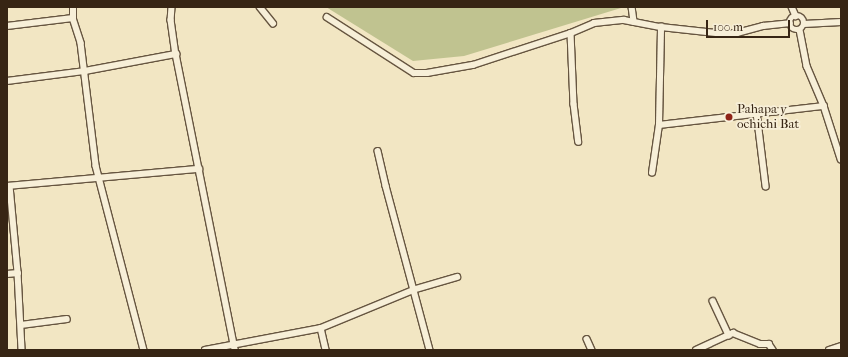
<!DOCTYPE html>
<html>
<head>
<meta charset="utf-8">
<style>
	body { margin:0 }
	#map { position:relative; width:848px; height:357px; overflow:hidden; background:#f2e6c3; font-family:"IM FELL French Canon",serif }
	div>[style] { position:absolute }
	.green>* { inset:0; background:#c0c390 }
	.roads { filter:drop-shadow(1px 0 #665540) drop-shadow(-1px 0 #665540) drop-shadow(0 1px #665540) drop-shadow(0 -1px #665540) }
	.minor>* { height:5.5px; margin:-2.75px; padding:0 2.75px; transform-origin:2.75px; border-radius:2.75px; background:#f7efd8 }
	.minor>.ring { margin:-2.75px; padding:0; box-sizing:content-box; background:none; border:5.5px solid #f7efd8; border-radius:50% }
	.dots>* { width:11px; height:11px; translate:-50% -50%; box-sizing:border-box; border:2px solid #f7efd8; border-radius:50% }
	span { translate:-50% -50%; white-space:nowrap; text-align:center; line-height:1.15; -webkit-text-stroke:3.5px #f7efd8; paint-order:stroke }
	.poi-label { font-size:13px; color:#372514 }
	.left { translate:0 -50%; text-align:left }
	.frame { position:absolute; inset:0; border:8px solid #372514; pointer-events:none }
	.scale { position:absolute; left:706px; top:20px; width:84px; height:18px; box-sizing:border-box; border:2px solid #372514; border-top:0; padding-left:5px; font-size:12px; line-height:14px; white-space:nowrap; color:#372514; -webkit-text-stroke:3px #f7efd8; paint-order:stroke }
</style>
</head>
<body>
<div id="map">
	<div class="green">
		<i style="clip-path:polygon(326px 7px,621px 7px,621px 8px,464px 56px,413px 61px)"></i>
	</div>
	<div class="roads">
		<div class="minor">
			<i style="left:172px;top:7px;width:13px;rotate:94deg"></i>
			<i style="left:171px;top:20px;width:34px;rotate:82deg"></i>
			<i style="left:260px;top:7px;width:21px;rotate:51deg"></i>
			<i style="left:632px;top:7px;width:15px;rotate:82deg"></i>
			<i style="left:792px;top:7px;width:10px;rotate:66deg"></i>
			<i class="ring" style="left:790px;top:16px;width:8.5px;height:8.5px"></i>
			<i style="left:327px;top:17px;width:103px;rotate:32.8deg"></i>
			<i style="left:414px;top:73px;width:13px"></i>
			<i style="left:427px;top:73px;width:47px;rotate:-9.9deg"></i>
			<i style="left:473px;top:65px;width:103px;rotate:-18.1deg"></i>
			<i style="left:571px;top:33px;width:25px;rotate:-23deg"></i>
			<i style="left:594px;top:23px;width:30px;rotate:-6deg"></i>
			<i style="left:624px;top:20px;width:38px;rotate:11deg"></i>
			<i style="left:661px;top:27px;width:64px;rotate:6.2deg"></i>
			<i style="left:725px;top:34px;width:12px;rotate:-5deg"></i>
			<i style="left:737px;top:33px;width:27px;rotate:-15deg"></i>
			<i style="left:763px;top:26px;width:27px;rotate:-6deg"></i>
			<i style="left:73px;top:18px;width:11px;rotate:-90deg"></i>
			<i style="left:804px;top:24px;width:37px;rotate:-3deg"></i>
			<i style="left:7px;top:26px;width:66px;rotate:-6.9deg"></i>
			<i style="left:73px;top:18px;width:26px;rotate:72deg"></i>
			<i style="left:81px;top:43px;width:124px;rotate:83deg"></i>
			<i style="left:96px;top:166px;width:190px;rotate:75.4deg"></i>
			<i style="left:800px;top:30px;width:37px;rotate:79deg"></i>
			<i style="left:807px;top:66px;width:43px;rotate:67deg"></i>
			<i style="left:824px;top:106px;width:56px;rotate:72.2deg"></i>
			<i style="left:571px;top:33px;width:71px;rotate:87.6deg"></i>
			<i style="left:574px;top:104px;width:38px;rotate:83deg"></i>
			<i style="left:7px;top:81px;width:79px;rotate:-7.3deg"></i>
			<i style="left:85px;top:71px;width:93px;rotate:-10.6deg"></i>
			<i style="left:176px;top:54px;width:302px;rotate:78.7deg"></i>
			<i style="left:757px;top:113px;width:74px;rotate:83deg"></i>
			<i style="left:659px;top:125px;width:166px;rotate:-6.6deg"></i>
			<i style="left:378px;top:151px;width:36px;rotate:77deg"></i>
			<i style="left:386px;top:186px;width:170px;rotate:75deg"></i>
			<i style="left:652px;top:173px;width:49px;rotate:-81.7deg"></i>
			<i style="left:659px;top:125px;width:98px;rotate:-88.8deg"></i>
			<i style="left:7px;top:186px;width:193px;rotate:-5.1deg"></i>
			<i style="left:10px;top:186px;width:87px;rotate:84.7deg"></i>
			<i style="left:18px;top:273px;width:77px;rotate:87deg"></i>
			<i style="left:7px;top:274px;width:11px;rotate:-5deg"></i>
			<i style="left:713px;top:301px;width:38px;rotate:65deg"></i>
			<i style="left:21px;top:325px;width:46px;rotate:-7.4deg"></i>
			<i style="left:321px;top:328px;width:23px;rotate:77deg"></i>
			<i style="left:587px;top:339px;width:12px;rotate:66deg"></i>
			<i style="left:205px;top:350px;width:118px;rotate:-10.7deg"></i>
			<i style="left:321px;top:328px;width:100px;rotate:-22.4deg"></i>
			<i style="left:413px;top:290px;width:46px;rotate:-16.5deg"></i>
			<i style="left:696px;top:350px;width:41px;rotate:-24.7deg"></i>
			<i style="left:733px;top:333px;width:29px;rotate:22deg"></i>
			<i style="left:760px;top:344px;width:9px"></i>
			<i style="left:769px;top:344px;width:7px;rotate:56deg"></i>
			<i style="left:829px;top:350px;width:13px;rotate:-18deg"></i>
		</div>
	</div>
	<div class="dots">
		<i style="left:729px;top:117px;background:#8f2418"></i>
	</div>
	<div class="poi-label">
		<span class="left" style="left:737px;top:117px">Pahapa y<br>ochichi Bat</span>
	</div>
	<div class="frame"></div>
	<div class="scale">100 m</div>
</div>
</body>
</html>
